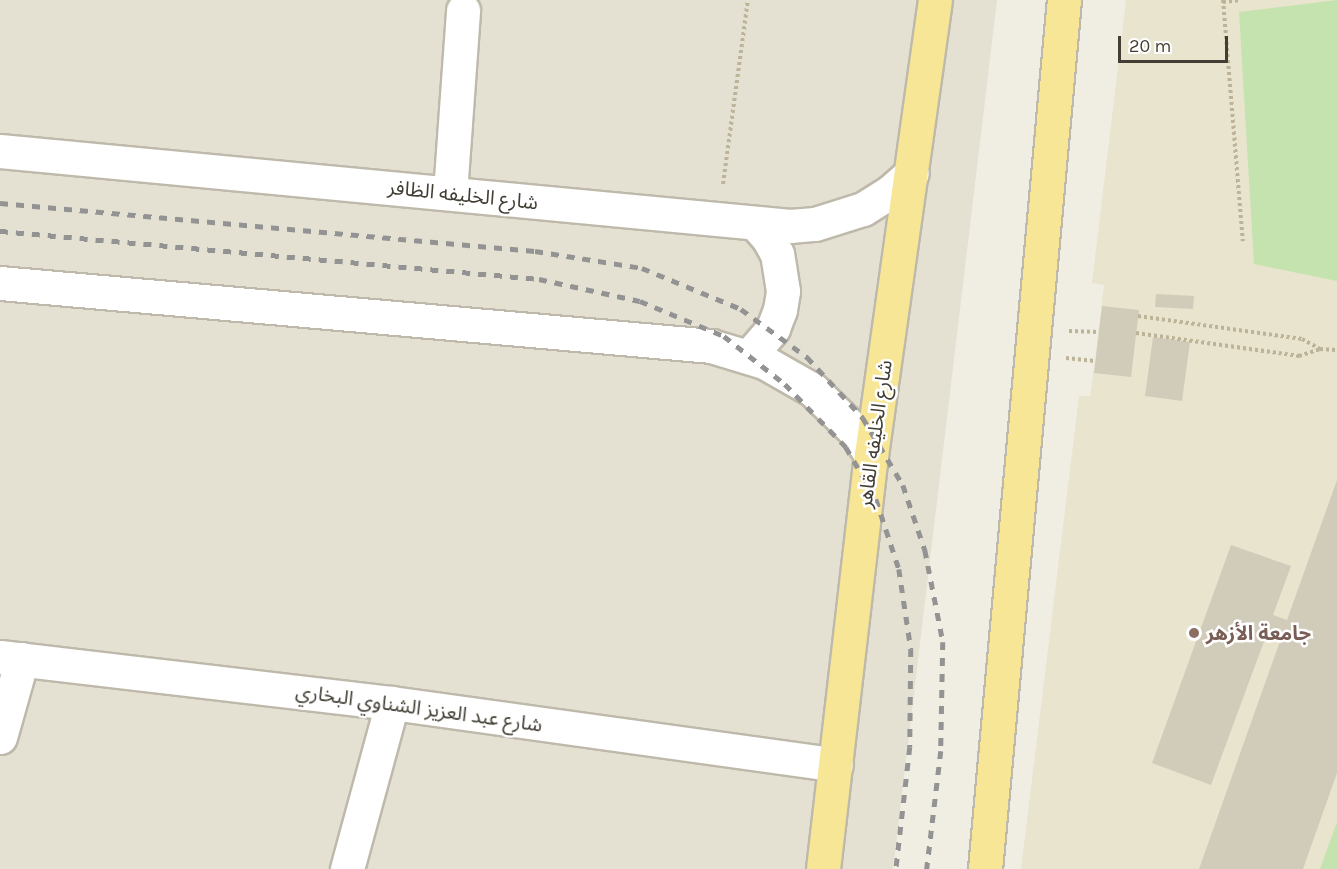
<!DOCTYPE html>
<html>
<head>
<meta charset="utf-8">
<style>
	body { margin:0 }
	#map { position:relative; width:1337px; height:869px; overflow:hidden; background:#f0eee3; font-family:Karla,"Noto Sans Arabic",sans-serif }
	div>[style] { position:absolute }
	.residential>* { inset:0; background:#e4e0d2 }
	.education>* { inset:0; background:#e9e4ce }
	.green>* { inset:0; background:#c5e3ae }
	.building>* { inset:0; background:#d1cbba }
	.path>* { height:4px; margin-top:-2px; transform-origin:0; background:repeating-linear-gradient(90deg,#bcb399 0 3px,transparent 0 6px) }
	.roads { filter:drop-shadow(2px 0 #beb9aa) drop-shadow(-2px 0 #beb9aa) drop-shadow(0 2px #beb9aa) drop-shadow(0 -2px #beb9aa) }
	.minor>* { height:33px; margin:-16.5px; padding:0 16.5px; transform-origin:16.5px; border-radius:16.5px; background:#fff }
	.major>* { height:33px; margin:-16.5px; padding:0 16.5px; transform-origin:16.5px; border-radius:16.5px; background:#f7e695 }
	.rail>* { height:4.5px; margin-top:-2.25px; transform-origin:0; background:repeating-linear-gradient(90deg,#939393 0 8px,transparent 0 16px) }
	.dots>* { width:16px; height:16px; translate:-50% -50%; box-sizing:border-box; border:3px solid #fff; border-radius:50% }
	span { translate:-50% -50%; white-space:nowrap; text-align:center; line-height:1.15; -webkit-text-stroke:5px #fff; paint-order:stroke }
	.street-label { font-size:20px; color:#423e34 }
	.education-label { font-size:20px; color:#785e54; font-weight:700 }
	.left { translate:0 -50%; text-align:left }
	.scale { position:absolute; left:1118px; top:36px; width:110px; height:27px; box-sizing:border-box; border:3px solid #423e34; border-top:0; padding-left:8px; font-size:18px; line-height:21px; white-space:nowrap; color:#423e34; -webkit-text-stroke:4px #fff; paint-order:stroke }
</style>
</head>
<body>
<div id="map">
	<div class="residential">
		<i style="clip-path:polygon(0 0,997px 0,893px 869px,0 869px)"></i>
	</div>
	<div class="education">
		<i style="clip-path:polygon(1126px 0,1337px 0,1337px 869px,1021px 869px,1079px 396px,1090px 396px,1095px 361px,1104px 285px,1092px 283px)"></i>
	</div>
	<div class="green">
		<i style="clip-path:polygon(1337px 0,1337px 281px,1254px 264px,1239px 12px)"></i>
		<i style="clip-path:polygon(1337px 822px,1337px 869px,1320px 869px)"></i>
	</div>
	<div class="building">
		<i style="clip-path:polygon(1156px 294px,1194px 296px,1193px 309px,1155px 307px)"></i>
		<i style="clip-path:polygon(1102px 306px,1139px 310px,1131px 377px,1094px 373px)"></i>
		<i style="clip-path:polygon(1153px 337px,1190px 342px,1182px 401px,1145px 396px)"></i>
		<i style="clip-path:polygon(1337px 480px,1337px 773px,1303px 869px,1199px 869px,1280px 641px,1266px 636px,1211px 785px,1152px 763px,1231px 545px,1291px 566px,1273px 615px,1287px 620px)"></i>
	</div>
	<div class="path">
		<i style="left:1223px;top:0;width:242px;rotate:85.3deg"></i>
		<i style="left:1223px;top:2px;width:18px;rotate:-6deg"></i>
		<i style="left:723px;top:184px;width:186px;rotate:-82.3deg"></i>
		<i style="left:1138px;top:316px;width:166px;rotate:8deg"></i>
		<i style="left:1302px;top:339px;width:21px;rotate:29deg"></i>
		<i style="left:1069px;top:331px;width:30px;rotate:2deg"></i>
		<i style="left:1136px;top:333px;width:165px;rotate:8deg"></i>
		<i style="left:1299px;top:356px;width:22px;rotate:-18deg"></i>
		<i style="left:1320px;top:349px;width:17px;rotate:3deg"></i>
		<i style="left:1066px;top:358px;width:29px;rotate:6deg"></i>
	</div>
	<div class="roads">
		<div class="minor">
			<i style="left:0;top:151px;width:794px;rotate:5.42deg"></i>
			<i style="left:790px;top:226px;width:25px;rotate:-5deg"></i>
			<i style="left:815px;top:224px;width:50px;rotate:-17.4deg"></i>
			<i style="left:863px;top:209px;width:31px;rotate:-32deg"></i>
			<i style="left:889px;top:193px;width:30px;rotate:-41deg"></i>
			<i style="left:450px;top:193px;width:183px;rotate:-85.9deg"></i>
			<i style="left:0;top:283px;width:714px;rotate:5.06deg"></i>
			<i style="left:711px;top:346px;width:55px;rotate:16.8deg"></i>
			<i style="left:764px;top:362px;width:56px;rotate:29.7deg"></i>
			<i style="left:813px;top:390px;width:59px;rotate:44.3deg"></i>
			<i style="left:855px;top:431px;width:29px;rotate:56deg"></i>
			<i style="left:749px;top:356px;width:37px;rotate:-49deg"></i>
			<i style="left:773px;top:328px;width:19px;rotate:-69deg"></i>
			<i style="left:780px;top:310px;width:19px;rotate:-81deg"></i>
			<i style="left:783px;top:291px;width:37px;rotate:-99deg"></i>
			<i style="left:777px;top:254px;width:18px;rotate:-119deg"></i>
			<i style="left:768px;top:238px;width:18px;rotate:-131deg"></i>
			<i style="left:0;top:657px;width:395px;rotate:6.7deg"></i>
			<i style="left:392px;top:703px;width:448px;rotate:7.9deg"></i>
			<i style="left:0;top:737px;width:81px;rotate:-74.2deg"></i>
			<i style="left:347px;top:869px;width:172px;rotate:-74.8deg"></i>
		</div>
		<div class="major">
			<i style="left:823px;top:869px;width:417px;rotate:-83.4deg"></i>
			<i style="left:871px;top:455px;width:459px;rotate:-82deg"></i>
			<i style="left:985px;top:869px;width:873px;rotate:-84.81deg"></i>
		</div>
	</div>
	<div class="rail">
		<i style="left:0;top:203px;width:537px;rotate:5.13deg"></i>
		<i style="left:535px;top:251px;width:108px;rotate:9deg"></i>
		<i style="left:642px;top:268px;width:107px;rotate:22.5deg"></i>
		<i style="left:741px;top:309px;width:82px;rotate:36deg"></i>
		<i style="left:807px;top:357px;width:83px;rotate:47.4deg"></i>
		<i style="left:863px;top:418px;width:78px;rotate:59.2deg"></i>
		<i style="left:903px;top:485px;width:69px;rotate:71.3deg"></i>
		<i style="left:925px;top:550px;width:94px;rotate:78.9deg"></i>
		<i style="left:943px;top:642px;width:109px;rotate:91.1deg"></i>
		<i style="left:941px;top:751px;width:119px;rotate:96.8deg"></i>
		<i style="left:0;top:231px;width:541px;rotate:5.09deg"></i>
		<i style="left:539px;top:279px;width:103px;rotate:12.3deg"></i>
		<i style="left:640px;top:301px;width:91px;rotate:22.6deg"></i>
		<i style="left:724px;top:336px;width:78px;rotate:38.2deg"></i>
		<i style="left:785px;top:384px;width:88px;rotate:45.9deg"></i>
		<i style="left:846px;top:447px;width:60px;rotate:60deg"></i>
		<i style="left:876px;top:499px;width:74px;rotate:71.8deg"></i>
		<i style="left:899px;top:569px;width:81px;rotate:81.5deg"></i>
		<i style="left:911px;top:649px;width:98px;rotate:90.6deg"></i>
		<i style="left:910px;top:747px;width:123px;rotate:96.5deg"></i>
	</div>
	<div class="dots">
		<i style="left:1194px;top:633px;background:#8d6e63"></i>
	</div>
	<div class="street-label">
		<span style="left:463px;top:195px;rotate:6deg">شارع الخليفه الظافر</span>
		<span style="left:875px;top:434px;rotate:-82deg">شارع الخليفه القاهر</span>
		<span style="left:419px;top:708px;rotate:8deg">شارع عبد العزيز الشناوي البخاري</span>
	</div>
	<div class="education-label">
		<span class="left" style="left:1206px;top:633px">جامعة الأزهر</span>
	</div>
	<div class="scale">20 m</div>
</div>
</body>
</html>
